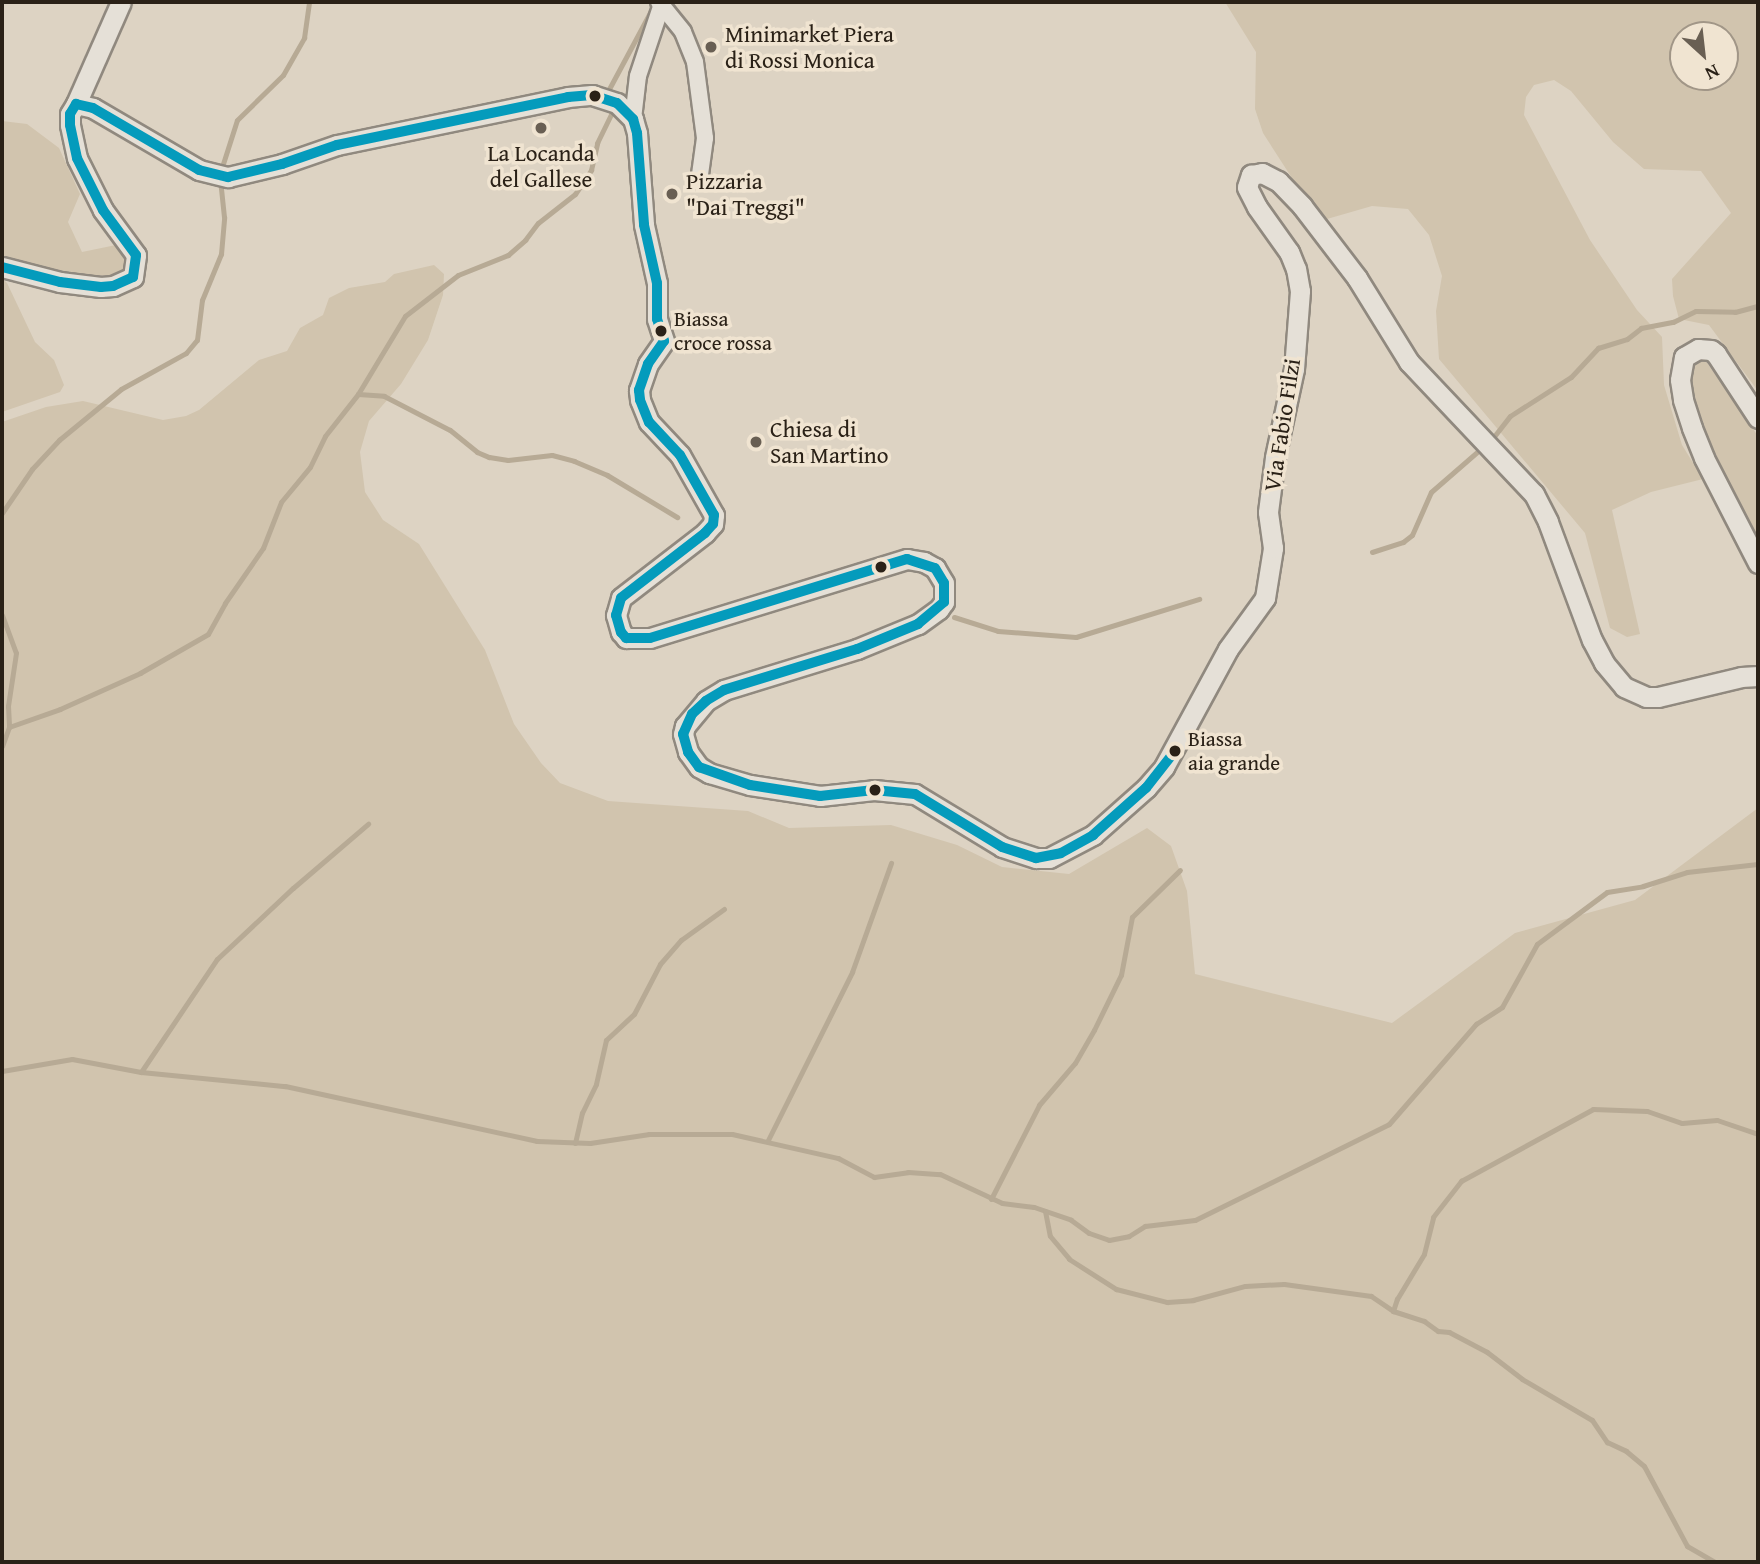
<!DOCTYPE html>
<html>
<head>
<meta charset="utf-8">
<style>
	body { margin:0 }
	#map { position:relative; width:1760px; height:1564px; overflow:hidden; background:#ddd3c3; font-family:"Gentium Book Plus",serif }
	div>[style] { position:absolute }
	.green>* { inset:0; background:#d1c4ae }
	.stream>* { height:5px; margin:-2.5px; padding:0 2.5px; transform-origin:2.5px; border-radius:2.5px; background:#b7aa95 }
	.roads { filter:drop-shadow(2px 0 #90897f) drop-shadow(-2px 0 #90897f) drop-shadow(0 2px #90897f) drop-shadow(0 -2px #90897f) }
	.minor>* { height:16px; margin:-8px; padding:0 8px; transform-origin:8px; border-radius:8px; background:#e5e0d7 }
	.tertiary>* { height:19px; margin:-9.5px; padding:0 9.5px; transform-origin:9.5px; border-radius:9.5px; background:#e5e0d7 }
	.bus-1>* { height:10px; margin:-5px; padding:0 5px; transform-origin:5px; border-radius:5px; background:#049bbc }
	.dots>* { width:19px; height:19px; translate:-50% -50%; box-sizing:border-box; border:4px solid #f0e4d1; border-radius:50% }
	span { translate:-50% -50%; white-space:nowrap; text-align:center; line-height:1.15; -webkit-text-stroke:7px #f0e4d1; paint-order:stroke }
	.bus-label { font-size:21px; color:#2a2117 }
	.left { translate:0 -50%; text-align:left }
	.poi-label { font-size:23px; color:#2a2117 }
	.street-label { font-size:23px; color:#2a2117 }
	.frame { position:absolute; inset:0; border:4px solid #2a2117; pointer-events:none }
	.north { position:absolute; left:1669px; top:21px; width:70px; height:70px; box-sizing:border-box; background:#f0e4d1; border:2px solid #a19687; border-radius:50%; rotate:153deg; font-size:19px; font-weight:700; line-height:28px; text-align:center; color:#2a2117 }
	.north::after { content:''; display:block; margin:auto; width:24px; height:32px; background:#695f53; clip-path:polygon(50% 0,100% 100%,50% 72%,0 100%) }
</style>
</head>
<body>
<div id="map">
	<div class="green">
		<i style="clip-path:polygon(evenodd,1225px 2px,1758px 2px,1758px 391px,1709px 325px,1679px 319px,1673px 296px,1672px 279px,1731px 213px,1701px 171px,1644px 169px,1613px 142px,1571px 91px,1554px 80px,1534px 85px,1526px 97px,1524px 115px,1590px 240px,1637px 310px,1662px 337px,1664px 385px,1682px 445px,1703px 479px,1651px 492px,1612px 510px,1640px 634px,1627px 637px,1610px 628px,1585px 533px,1439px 359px,1436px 311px,1442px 276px,1429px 235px,1408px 209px,1372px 206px,1327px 219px,1299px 189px,1263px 133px,1255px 109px,1256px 52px,1225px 2px,1683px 35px,1725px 35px,1725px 77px,1683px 77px,1683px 35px)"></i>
		<i style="clip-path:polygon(2px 121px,27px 124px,59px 148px,80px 194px,68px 222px,82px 252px,116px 245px,128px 255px,125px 272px,116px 276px,83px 275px,2px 259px)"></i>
		<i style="clip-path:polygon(434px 265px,444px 274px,443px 295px,428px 340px,401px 384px,369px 421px,360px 452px,365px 492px,383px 520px,419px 544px,485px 650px,514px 724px,541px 763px,560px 783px,608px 801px,748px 811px,789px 828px,891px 825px,957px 845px,1002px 867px,1069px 874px,1147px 828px,1171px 846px,1187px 891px,1195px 974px,1392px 1023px,1515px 933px,1635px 900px,1758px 808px,1758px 1562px,2px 1562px,2px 422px,46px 407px,83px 401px,163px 420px,186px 416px,199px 410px,259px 360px,287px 351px,300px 328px,323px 315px,329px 298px,349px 288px,385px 282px,394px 274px)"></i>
		<i style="clip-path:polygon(2px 278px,7px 283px,35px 342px,54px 360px,64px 385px,60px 392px,2px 412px)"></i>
		<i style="clip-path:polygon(1705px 360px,1758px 436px,1758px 536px,1744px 516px,1701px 422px,1691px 381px,1693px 365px)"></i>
	</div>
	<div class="stream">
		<i style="left:609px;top:89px;width:93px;rotate:-61.8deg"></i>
		<i style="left:221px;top:170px;width:52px;rotate:-72.3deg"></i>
		<i style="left:237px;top:120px;width:64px;rotate:-44.4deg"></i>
		<i style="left:283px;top:75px;width:43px;rotate:-60.4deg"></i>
		<i style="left:304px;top:38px;width:36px;rotate:-82deg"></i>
		<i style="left:358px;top:394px;width:26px;rotate:4deg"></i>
		<i style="left:384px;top:396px;width:74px;rotate:27.3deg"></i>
		<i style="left:450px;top:430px;width:35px;rotate:39deg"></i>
		<i style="left:477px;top:452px;width:13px;rotate:23deg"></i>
		<i style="left:489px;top:457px;width:19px;rotate:9deg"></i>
		<i style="left:508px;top:460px;width:44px;rotate:-6.5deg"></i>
		<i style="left:552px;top:455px;width:23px;rotate:15deg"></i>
		<i style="left:574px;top:461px;width:36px;rotate:23deg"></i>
		<i style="left:607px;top:475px;width:82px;rotate:31deg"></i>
		<i style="left:2px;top:513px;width:53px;rotate:-55.7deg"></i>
		<i style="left:32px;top:469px;width:40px;rotate:-47deg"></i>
		<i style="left:59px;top:440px;width:80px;rotate:-39.4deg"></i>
		<i style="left:121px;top:389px;width:74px;rotate:-29deg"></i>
		<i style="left:186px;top:353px;width:17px;rotate:-50deg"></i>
		<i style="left:197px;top:340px;width:40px;rotate:-82.9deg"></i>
		<i style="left:202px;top:300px;width:50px;rotate:-67.6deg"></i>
		<i style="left:221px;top:254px;width:37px;rotate:-85deg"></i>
		<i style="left:224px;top:217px;width:37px;rotate:-96deg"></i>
		<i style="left:1372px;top:552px;width:33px;rotate:-18deg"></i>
		<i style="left:1403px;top:542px;width:11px;rotate:-38deg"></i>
		<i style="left:1412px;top:535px;width:47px;rotate:-66.2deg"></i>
		<i style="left:1431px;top:492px;width:81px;rotate:-41deg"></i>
		<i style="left:1492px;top:439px;width:29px;rotate:-52deg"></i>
		<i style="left:1510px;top:416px;width:72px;rotate:-32.6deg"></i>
		<i style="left:1571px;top:377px;width:40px;rotate:-47deg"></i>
		<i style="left:1598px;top:348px;width:30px;rotate:-17deg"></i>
		<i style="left:1627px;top:339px;width:18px;rotate:-38deg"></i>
		<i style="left:1641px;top:328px;width:33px;rotate:-11deg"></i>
		<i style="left:1673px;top:322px;width:25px;rotate:-26deg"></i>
		<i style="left:1696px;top:311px;width:39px;rotate:1deg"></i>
		<i style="left:1735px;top:312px;width:24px;rotate:-15deg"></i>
		<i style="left:2px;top:615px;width:40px;rotate:69.8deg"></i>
		<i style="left:16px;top:653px;width:54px;rotate:98.6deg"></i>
		<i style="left:8px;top:706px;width:21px;rotate:87deg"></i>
		<i style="left:9px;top:727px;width:20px;rotate:110deg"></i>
		<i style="left:954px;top:617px;width:46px;rotate:17.7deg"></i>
		<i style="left:998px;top:631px;width:78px;rotate:4.4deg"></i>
		<i style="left:1076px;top:637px;width:129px;rotate:-17.2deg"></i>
		<i style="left:9px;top:727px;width:54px;rotate:-19.4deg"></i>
		<i style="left:60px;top:709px;width:88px;rotate:-24.2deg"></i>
		<i style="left:140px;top:673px;width:78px;rotate:-29.8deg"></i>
		<i style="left:208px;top:634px;width:35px;rotate:-61deg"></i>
		<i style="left:225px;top:603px;width:67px;rotate:-55.4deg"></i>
		<i style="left:263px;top:548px;width:49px;rotate:-68.6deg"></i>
		<i style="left:281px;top:502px;width:45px;rotate:-50.4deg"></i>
		<i style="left:310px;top:467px;width:34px;rotate:-64deg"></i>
		<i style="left:325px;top:436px;width:53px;rotate:-51.8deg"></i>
		<i style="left:358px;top:394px;width:91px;rotate:-58.9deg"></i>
		<i style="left:405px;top:316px;width:67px;rotate:-37.7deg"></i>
		<i style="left:458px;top:275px;width:54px;rotate:-21.8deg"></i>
		<i style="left:508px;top:255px;width:23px;rotate:-41deg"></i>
		<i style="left:525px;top:240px;width:21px;rotate:-53deg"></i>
		<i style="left:538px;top:223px;width:47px;rotate:-38.1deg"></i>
		<i style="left:575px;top:194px;width:29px;rotate:-56deg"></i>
		<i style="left:591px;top:170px;width:28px;rotate:-77deg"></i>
		<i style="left:597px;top:143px;width:37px;rotate:-64deg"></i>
		<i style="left:2px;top:1071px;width:71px;rotate:-9.7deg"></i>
		<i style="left:72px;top:1059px;width:70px;rotate:10.7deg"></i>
		<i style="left:141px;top:1072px;width:145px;rotate:5.6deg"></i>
		<i style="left:285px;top:1086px;width:258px;rotate:12.3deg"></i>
		<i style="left:537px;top:1141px;width:53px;rotate:2.2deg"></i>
		<i style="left:590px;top:1143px;width:60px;rotate:-8.7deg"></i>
		<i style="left:649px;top:1134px;width:83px"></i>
		<i style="left:732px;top:1134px;width:109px;rotate:12.8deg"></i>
		<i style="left:838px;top:1158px;width:41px;rotate:27.8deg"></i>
		<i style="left:874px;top:1177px;width:34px;rotate:-8deg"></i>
		<i style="left:908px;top:1172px;width:32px;rotate:4deg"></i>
		<i style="left:940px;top:1174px;width:68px;rotate:25.1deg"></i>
		<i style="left:1002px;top:1203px;width:32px;rotate:7deg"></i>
		<i style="left:1034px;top:1207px;width:39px;rotate:19deg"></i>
		<i style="left:1071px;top:1220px;width:22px;rotate:36deg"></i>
		<i style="left:1089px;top:1233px;width:21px;rotate:19deg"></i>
		<i style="left:1109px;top:1240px;width:20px;rotate:-11deg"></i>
		<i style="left:1129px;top:1236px;width:19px;rotate:-32deg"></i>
		<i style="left:1145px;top:1226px;width:50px;rotate:-6.8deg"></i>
		<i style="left:1195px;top:1220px;width:216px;rotate:-26.3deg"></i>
		<i style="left:1389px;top:1124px;width:133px;rotate:-49deg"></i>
		<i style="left:1476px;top:1024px;width:31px;rotate:-33deg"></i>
		<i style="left:1502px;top:1007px;width:72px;rotate:-60.9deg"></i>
		<i style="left:1537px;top:944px;width:87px;rotate:-36.6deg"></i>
		<i style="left:1607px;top:892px;width:36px;rotate:-9deg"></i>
		<i style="left:1643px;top:886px;width:46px;rotate:-17.7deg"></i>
		<i style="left:1687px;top:872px;width:71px;rotate:-6.4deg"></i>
		<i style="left:141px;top:1072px;width:136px;rotate:-56.1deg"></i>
		<i style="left:217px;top:959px;width:104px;rotate:-43.1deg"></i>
		<i style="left:293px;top:888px;width:99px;rotate:-40.5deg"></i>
		<i style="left:768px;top:1140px;width:188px;rotate:-63.4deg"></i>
		<i style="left:852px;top:972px;width:116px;rotate:-70.3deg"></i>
		<i style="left:575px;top:1143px;width:31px;rotate:-77deg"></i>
		<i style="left:582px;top:1113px;width:32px;rotate:-64deg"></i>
		<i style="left:596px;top:1084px;width:45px;rotate:-77.2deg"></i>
		<i style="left:606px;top:1040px;width:38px;rotate:-43deg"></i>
		<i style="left:634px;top:1014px;width:56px;rotate:-62.5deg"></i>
		<i style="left:660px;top:964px;width:32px;rotate:-49deg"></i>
		<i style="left:681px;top:940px;width:53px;rotate:-35.8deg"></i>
		<i style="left:991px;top:1199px;width:106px;rotate:-62.9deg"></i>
		<i style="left:1039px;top:1105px;width:55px;rotate:-49.4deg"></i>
		<i style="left:1075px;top:1063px;width:38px;rotate:-60deg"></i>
		<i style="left:1094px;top:1030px;width:61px;rotate:-63.9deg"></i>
		<i style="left:1121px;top:975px;width:59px;rotate:-79.3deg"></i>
		<i style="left:1132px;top:917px;width:67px;rotate:-44.4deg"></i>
		<i style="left:1045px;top:1211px;width:25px;rotate:79deg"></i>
		<i style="left:1050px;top:1236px;width:30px;rotate:50deg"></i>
		<i style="left:1069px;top:1259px;width:56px;rotate:32.6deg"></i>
		<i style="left:1116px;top:1289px;width:53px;rotate:14.3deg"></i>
		<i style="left:1167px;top:1302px;width:26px;rotate:-4deg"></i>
		<i style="left:1193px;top:1300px;width:54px;rotate:-15.1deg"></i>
		<i style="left:1245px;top:1286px;width:39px;rotate:-3deg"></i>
		<i style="left:1284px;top:1284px;width:88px;rotate:7.9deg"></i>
		<i style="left:1371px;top:1296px;width:27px;rotate:34deg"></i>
		<i style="left:1393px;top:1311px;width:33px;rotate:18deg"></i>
		<i style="left:1424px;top:1321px;width:17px;rotate:36deg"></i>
		<i style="left:1438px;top:1331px;width:11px;rotate:5deg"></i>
		<i style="left:1449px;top:1332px;width:43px;rotate:27.8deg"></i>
		<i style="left:1487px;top:1352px;width:44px;rotate:37.6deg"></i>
		<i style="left:1522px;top:1379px;width:81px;rotate:30.4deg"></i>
		<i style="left:1592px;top:1420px;width:27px;rotate:56deg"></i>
		<i style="left:1607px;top:1442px;width:21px;rotate:25deg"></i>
		<i style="left:1626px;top:1451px;width:23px;rotate:40deg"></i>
		<i style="left:1644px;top:1466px;width:91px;rotate:61.7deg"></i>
		<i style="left:1687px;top:1546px;width:32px;rotate:30deg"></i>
		<i style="left:1393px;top:1311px;width:13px;rotate:-72deg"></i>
		<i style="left:1397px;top:1299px;width:52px;rotate:-59deg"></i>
		<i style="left:1424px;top:1254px;width:38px;rotate:-76deg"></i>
		<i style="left:1433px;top:1217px;width:46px;rotate:-52.1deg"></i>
		<i style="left:1461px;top:1181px;width:150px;rotate:-28.6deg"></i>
		<i style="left:1593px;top:1109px;width:54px;rotate:2.1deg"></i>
		<i style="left:1647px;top:1111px;width:37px;rotate:19deg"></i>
		<i style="left:1682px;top:1123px;width:35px;rotate:-5deg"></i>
		<i style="left:1717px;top:1120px;width:43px;rotate:18.9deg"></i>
	</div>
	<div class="roads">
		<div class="minor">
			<i style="left:659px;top:2px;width:38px;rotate:51deg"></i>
			<i style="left:683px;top:32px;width:32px;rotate:68deg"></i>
			<i style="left:695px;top:62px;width:77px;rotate:82.5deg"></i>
			<i style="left:705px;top:138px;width:44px;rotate:97.8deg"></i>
			<i style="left:633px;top:119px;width:43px;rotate:-83.4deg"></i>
			<i style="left:638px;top:76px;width:76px;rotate:-71.6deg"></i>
		</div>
		<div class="tertiary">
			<i style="left:76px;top:104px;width:111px;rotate:-66.2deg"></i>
			<i style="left:2px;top:267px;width:60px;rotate:14.5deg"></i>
			<i style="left:60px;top:282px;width:41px;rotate:7deg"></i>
			<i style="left:101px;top:287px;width:12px;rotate:-5deg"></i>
			<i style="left:113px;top:286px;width:22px;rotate:-24deg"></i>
			<i style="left:133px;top:277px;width:22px;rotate:-82deg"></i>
			<i style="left:136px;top:255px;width:56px;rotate:-126.3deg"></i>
			<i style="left:103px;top:210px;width:58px;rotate:-116.6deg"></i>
			<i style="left:77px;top:158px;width:34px;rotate:-102deg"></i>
			<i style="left:70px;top:125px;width:11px;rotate:-90deg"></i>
			<i style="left:70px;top:114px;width:12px;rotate:-59deg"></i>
			<i style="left:76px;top:104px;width:17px;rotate:13deg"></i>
			<i style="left:93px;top:108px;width:123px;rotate:30.3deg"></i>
			<i style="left:199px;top:170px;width:30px;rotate:14deg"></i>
			<i style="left:228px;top:177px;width:56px;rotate:-13.5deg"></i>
			<i style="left:282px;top:164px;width:58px;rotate:-19.1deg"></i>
			<i style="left:337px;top:145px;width:236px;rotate:-11.7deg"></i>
			<i style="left:568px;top:97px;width:24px;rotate:-5deg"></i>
			<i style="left:592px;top:95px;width:26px;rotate:18deg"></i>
			<i style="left:617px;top:103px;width:23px;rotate:45deg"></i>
			<i style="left:633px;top:119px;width:15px;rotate:74deg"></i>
			<i style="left:637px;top:133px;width:92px;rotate:85.6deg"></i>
			<i style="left:644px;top:225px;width:59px;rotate:77.4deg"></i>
			<i style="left:657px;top:283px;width:36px;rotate:90deg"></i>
			<i style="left:657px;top:319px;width:23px;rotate:72deg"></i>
			<i style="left:664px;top:341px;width:28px;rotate:125deg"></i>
			<i style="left:648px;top:364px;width:28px;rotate:109deg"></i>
			<i style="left:639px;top:390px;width:10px;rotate:84deg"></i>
			<i style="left:640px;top:400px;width:24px;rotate:68deg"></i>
			<i style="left:649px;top:422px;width:45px;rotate:46.8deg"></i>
			<i style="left:680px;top:455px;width:69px;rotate:60.5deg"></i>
			<i style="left:714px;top:515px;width:9px;rotate:96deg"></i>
			<i style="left:713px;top:524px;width:12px;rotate:132deg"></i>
			<i style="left:705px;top:533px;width:106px;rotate:142.3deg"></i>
			<i style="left:621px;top:598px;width:18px;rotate:106deg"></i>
			<i style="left:616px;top:615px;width:18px;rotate:74deg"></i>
			<i style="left:621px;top:632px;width:8px;rotate:50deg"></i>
			<i style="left:626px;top:638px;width:24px"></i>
			<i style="left:650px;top:638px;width:269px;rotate:-17.1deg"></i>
			<i style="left:907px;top:559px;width:17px;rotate:10deg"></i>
			<i style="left:924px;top:562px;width:13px;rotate:29deg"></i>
			<i style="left:935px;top:568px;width:17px;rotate:59deg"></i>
			<i style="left:944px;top:583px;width:19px;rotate:90deg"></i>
			<i style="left:944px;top:602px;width:9px;rotate:126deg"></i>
			<i style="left:939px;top:609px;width:26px;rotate:144deg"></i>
			<i style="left:918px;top:624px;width:66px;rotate:157.7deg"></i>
			<i style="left:857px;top:649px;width:139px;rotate:162.9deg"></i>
			<i style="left:724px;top:690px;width:21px;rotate:149deg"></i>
			<i style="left:706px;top:701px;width:33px;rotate:130deg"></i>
			<i style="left:685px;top:726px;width:8px;rotate:104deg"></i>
			<i style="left:683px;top:734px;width:19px;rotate:74deg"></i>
			<i style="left:688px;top:752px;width:19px;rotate:54deg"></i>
			<i style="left:699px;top:767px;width:12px;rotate:31deg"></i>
			<i style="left:709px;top:773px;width:43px;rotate:16.3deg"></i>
			<i style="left:750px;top:785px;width:71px;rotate:8.9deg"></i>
			<i style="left:820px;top:796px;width:54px;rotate:-6.3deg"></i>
			<i style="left:874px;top:790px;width:41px;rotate:5.6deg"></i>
			<i style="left:915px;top:794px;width:102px;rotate:31.3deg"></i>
			<i style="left:1002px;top:847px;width:36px;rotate:18deg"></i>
			<i style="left:1036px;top:858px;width:13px"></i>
			<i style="left:1049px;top:858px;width:50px;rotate:-27.6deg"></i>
			<i style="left:1093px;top:835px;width:71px;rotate:-41.6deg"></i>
			<i style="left:1146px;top:788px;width:28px;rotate:-49deg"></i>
			<i style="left:1164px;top:767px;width:134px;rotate:-61.5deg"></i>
			<i style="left:1228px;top:649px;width:63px;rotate:-54deg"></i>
			<i style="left:1265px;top:598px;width:51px;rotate:-80.9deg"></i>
			<i style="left:1273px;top:548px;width:36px;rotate:-98deg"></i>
			<i style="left:1268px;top:512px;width:55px;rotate:-82.7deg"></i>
			<i style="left:1275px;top:457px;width:90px;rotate:-77.8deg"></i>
			<i style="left:1294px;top:369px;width:78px;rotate:-85.6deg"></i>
			<i style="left:1300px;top:291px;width:22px;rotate:-100deg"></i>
			<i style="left:1296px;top:269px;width:18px;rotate:-112deg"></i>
			<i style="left:1289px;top:252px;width:55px;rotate:-125.4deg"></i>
			<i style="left:1257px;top:207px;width:22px;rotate:-117deg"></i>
			<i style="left:1247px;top:187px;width:13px;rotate:-72deg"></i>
			<i style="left:1251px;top:175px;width:11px;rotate:-10deg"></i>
			<i style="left:1262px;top:173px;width:18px;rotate:27deg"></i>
			<i style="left:1278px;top:181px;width:35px;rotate:46deg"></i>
			<i style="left:1302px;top:206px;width:91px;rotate:52.6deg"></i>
			<i style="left:1357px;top:278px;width:99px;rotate:58.2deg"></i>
			<i style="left:1409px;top:362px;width:182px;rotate:46.6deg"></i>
			<i style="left:1534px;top:494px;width:31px;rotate:63deg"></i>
			<i style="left:1548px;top:522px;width:126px;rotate:69.6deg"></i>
			<i style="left:1592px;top:640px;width:26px;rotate:62deg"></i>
			<i style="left:1604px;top:663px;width:31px;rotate:50deg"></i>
			<i style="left:1624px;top:687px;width:24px;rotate:24deg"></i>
			<i style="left:1646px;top:697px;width:12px"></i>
			<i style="left:1658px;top:697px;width:85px;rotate:-13.5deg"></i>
			<i style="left:1741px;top:677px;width:17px;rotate:-3deg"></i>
			<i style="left:1758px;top:418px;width:77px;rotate:-123.3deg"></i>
			<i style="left:1716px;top:354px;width:6px;rotate:-141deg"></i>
			<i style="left:1711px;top:350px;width:13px;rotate:-176deg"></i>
			<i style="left:1698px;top:349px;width:16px;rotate:150deg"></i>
			<i style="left:1684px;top:357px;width:23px;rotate:100deg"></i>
			<i style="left:1680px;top:380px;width:20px;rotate:81deg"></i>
			<i style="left:1683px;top:400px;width:29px;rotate:72deg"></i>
			<i style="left:1692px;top:428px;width:32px;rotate:68deg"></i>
			<i style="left:1704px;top:458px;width:118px;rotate:62.8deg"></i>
		</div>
	</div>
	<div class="bus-1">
		<i style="left:2px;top:267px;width:60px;rotate:14.5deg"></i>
		<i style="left:60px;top:282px;width:41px;rotate:7deg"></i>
		<i style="left:101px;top:287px;width:12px;rotate:-5deg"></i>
		<i style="left:113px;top:286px;width:22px;rotate:-24deg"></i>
		<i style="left:133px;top:277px;width:22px;rotate:-82deg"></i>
		<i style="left:136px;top:255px;width:56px;rotate:-126.3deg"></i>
		<i style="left:103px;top:210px;width:58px;rotate:-116.6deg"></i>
		<i style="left:77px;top:158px;width:34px;rotate:-102deg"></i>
		<i style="left:70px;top:125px;width:11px;rotate:-90deg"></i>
		<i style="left:70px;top:114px;width:12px;rotate:-59deg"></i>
		<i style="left:76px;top:104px;width:17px;rotate:13deg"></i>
		<i style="left:93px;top:108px;width:123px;rotate:30.3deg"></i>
		<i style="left:199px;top:170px;width:30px;rotate:14deg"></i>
		<i style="left:228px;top:177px;width:56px;rotate:-13.5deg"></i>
		<i style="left:282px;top:164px;width:58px;rotate:-19.1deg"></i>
		<i style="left:337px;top:145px;width:236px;rotate:-11.7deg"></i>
		<i style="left:568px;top:97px;width:24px;rotate:-5deg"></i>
		<i style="left:592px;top:95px;width:26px;rotate:18deg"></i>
		<i style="left:617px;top:103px;width:23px;rotate:45deg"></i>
		<i style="left:633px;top:119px;width:15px;rotate:74deg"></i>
		<i style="left:637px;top:133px;width:92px;rotate:85.6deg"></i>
		<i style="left:644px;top:225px;width:59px;rotate:77.4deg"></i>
		<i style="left:657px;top:283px;width:36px;rotate:90deg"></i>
		<i style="left:657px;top:319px;width:23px;rotate:72deg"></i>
		<i style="left:664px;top:341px;width:28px;rotate:125deg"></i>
		<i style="left:648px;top:364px;width:28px;rotate:109deg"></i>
		<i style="left:639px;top:390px;width:10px;rotate:84deg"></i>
		<i style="left:640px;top:400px;width:24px;rotate:68deg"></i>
		<i style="left:649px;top:422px;width:45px;rotate:46.8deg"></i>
		<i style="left:680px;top:455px;width:69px;rotate:60.5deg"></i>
		<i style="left:714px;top:515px;width:9px;rotate:96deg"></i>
		<i style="left:713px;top:524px;width:12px;rotate:132deg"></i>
		<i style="left:705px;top:533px;width:106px;rotate:142.3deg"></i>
		<i style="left:621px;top:598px;width:18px;rotate:106deg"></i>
		<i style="left:616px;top:615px;width:18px;rotate:74deg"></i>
		<i style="left:621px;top:632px;width:8px;rotate:50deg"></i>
		<i style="left:626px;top:638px;width:24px"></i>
		<i style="left:650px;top:638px;width:269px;rotate:-17.1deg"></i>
		<i style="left:907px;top:559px;width:29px;rotate:18deg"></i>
		<i style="left:935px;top:568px;width:17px;rotate:59deg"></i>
		<i style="left:944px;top:583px;width:19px;rotate:90deg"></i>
		<i style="left:944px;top:602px;width:34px;rotate:140deg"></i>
		<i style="left:918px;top:624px;width:66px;rotate:157.7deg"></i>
		<i style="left:857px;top:649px;width:139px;rotate:162.9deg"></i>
		<i style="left:724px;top:690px;width:21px;rotate:149deg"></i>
		<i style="left:706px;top:701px;width:19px;rotate:137deg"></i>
		<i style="left:692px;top:714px;width:22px;rotate:114deg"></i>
		<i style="left:683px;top:734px;width:19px;rotate:74deg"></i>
		<i style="left:688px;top:752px;width:19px;rotate:54deg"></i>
		<i style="left:699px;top:767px;width:54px;rotate:19.4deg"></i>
		<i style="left:750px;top:785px;width:71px;rotate:8.9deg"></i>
		<i style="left:820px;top:796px;width:54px;rotate:-6.3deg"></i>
		<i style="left:874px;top:790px;width:41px;rotate:5.6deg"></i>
		<i style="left:915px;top:794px;width:102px;rotate:31.3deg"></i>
		<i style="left:1002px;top:847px;width:36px;rotate:18deg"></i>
		<i style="left:1036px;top:858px;width:25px;rotate:-11deg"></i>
		<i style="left:1061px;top:853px;width:37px;rotate:-29deg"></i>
		<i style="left:1093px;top:835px;width:71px;rotate:-41.6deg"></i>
		<i style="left:1146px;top:788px;width:47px;rotate:-51.9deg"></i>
	</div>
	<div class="dots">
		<i style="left:711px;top:47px;background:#695f53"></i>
		<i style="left:595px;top:96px;background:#2a2117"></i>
		<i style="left:541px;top:128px;background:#695f53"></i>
		<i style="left:672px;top:194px;background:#695f53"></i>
		<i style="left:661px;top:331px;background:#2a2117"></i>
		<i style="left:756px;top:442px;background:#695f53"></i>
		<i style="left:881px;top:567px;background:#2a2117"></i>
		<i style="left:1175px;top:751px;background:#2a2117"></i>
		<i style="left:875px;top:790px;background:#2a2117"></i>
	</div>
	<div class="bus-label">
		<span class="left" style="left:674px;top:331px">Biassa<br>croce rossa</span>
		<span class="left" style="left:1188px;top:751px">Biassa<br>aia grande</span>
	</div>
	<div class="poi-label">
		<span class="left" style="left:725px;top:47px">Minimarket Piera<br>di Rossi Monica</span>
		<span style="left:541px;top:166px">La Locanda<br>del Gallese</span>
		<span class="left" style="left:686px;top:194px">Pizzaria<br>"Dai Treggi"</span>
		<span class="left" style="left:770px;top:442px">Chiesa di<br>San Martino</span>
	</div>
	<div class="street-label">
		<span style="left:1282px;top:425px;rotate:-81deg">Via Fabio Filzi</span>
	</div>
	<div class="frame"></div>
	<div class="north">N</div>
</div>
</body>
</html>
